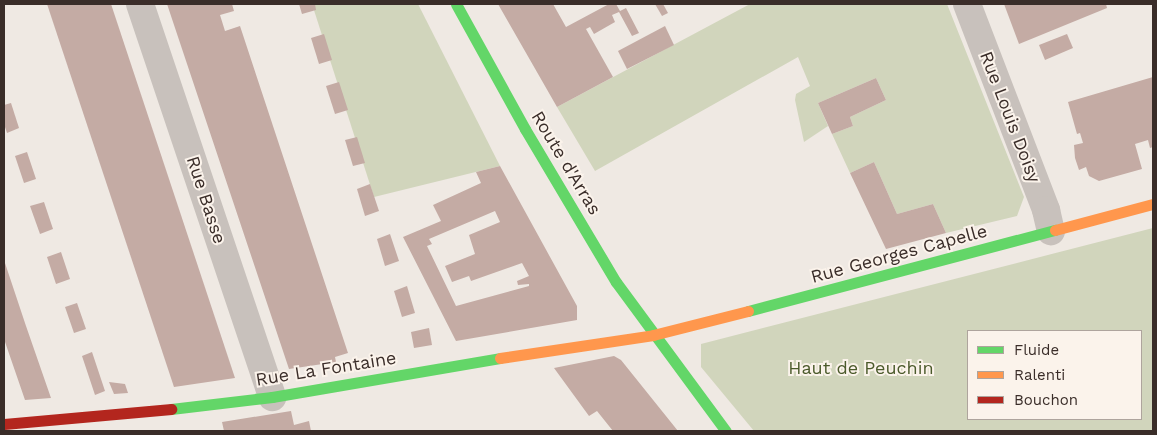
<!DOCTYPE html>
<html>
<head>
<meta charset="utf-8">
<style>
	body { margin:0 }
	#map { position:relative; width:1157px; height:435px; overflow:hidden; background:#efe9e3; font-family:"Work Sans",sans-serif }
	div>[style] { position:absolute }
	.green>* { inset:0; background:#d1d5bc }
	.building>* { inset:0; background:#c4aba4 }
	.street>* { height:28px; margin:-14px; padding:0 14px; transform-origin:14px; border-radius:14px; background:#c8c1bc }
	.fast>* { height:11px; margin:-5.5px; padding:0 5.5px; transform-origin:5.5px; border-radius:5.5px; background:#63d668 }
	.slow>* { height:11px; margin:-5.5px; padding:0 5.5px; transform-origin:5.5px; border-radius:5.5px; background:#ff974d }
	.jam>* { height:11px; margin:-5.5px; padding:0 5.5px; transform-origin:5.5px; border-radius:5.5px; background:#b3261e }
	span { translate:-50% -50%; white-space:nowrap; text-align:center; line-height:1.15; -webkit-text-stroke:4px #fbf3eb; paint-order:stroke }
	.street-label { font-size:18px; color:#3a2d29 }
	.park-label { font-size:18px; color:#4b5a2b }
	.frame { position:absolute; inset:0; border:5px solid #3a2d29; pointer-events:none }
	.legend { position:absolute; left:967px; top:330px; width:175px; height:90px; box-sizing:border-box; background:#fbf3eb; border:1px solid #aea49d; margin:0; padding:6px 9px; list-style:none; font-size:15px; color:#3a2d29 }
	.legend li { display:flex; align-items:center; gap:10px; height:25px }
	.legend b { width:25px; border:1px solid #aea49d }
</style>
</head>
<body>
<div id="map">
	<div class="green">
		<i style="clip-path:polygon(312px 4px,418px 4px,500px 166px,374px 197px)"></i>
		<i style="clip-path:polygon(750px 4px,947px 4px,1024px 197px,1017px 216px,946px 233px,933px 204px,897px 214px,874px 162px,850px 173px,832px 134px,853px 126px,850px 117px,886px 100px,876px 78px,818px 103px,828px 126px,804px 142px,795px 100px,796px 94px,810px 86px,798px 57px,595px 171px,557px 107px)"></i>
		<i style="clip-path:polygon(evenodd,1153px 228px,1153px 431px,754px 431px,701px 367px,701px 344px,1153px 228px,968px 331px,1141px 331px,1141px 419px,968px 419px,968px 331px)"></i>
	</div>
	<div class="building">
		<i style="clip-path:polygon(47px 4px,111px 4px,235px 378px,174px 387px)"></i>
		<i style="clip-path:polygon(167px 4px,232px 4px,234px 11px,220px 15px,225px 31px,240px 26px,348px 353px,335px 357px,336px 362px,289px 369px)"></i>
		<i style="clip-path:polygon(299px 4px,315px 4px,316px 10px,302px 14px)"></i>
		<i style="clip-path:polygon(498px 4px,553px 4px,566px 27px,609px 4px,616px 4px,620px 11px,626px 8px,639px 33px,632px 36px,619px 12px,612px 15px,615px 22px,594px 34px,590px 27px,586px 29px,613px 77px,557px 107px)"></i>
		<i style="clip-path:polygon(655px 4px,663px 4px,668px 13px,662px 16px)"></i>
		<i style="clip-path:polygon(1004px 4px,1106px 4px,1107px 8px,1019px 44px)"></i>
		<i style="clip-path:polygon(665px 26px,674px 45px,627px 69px,618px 51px)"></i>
		<i style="clip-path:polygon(324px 34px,332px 60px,319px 64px,311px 38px)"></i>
		<i style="clip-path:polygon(1067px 34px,1073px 48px,1045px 60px,1039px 45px)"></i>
		<i style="clip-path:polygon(1153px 77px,1153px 147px,1150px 148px,1148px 140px,1135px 144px,1142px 169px,1099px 181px,1089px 176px,1086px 167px,1079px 170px,1075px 158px,1074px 145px,1083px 143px,1080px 133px,1077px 134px,1068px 102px)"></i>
		<i style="clip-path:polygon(876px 78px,886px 100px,850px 117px,853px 126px,832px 134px,818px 103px)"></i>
		<i style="clip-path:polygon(339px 82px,348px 110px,335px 114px,326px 86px)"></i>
		<i style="clip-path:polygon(11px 103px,19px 128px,7px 133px,4px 124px,4px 105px)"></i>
		<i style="clip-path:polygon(357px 137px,365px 163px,353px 166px,345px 140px)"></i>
		<i style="clip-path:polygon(27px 152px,36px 179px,24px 183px,15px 156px)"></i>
		<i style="clip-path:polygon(874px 162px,897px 214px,933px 204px,946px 233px,886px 249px,850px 173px)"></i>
		<i style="clip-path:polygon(evenodd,500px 166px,577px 306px,577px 320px,456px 341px,403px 237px,441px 221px,433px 205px,481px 183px,476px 172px,500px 166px,495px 211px,500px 222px,469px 235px,475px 254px,445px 266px,452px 282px,469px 276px,471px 281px,522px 263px,529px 276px,517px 281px,518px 285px,529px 284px,529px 286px,456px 306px,427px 246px,432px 244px,429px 239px,495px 211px)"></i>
		<i style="clip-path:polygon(370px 184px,379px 211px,365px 216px,357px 189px)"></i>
		<i style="clip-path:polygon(44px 202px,53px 229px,40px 234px,30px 206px)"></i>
		<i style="clip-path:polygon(390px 234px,399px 261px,385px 266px,377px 239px)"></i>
		<i style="clip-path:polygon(61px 252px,70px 279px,56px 284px,47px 257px)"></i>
		<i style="clip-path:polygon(4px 260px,26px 326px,51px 398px,25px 400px,4px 339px)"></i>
		<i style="clip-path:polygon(407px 286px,415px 313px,402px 317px,394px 291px)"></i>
		<i style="clip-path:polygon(77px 303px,86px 329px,74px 333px,65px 307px)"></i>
		<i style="clip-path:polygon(429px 328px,432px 345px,414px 348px,411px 332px)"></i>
		<i style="clip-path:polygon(92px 352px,105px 391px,95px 395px,82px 356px)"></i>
		<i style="clip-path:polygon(614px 356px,621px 360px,678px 431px,613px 431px,597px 411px,589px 416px,554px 368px)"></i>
		<i style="clip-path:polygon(109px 382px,125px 384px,128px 393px,114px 394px)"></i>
		<i style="clip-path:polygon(291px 411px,294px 425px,309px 421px,311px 431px,224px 431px,222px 422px)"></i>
	</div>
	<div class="street">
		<i style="left:140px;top:4px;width:415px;rotate:71.4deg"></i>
		<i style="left:967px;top:4px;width:221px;rotate:69deg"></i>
		<i style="left:1046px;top:210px;width:22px;rotate:77deg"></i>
	</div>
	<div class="fast">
		<i style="left:456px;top:4px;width:143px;rotate:61.1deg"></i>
		<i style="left:525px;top:129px;width:178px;rotate:59.3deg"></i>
		<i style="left:616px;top:282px;width:185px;rotate:53.6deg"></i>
		<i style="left:748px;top:311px;width:318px;rotate:-14.8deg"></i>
		<i style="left:171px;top:409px;width:102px;rotate:-6.8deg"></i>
		<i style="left:272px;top:397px;width:231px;rotate:-9.7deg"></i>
	</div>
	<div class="slow">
		<i style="left:1055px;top:230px;width:101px;rotate:-14.9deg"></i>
		<i style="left:500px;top:358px;width:155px;rotate:-8.5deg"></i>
		<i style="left:653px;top:335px;width:98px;rotate:-14.2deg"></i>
	</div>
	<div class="jam">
		<i style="left:4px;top:424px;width:168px;rotate:-5.1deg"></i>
	</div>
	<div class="street-label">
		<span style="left:1010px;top:117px;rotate:69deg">Rue Louis Doisy</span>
		<span style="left:566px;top:163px;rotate:59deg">Route d'Arras</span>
		<span style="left:206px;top:200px;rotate:72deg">Rue Basse</span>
		<span style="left:899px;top:254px;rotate:-15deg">Rue Georges Capelle</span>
		<span style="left:326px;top:369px;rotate:-9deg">Rue La Fontaine</span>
	</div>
	<div class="park-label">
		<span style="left:861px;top:368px">Haut de Peuchin</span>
	</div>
	<div class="frame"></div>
	<ul class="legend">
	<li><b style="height:6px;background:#63d668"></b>Fluide</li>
	<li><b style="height:6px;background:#ff974d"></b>Ralenti</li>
	<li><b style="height:6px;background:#b3261e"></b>Bouchon</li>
	</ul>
</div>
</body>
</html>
